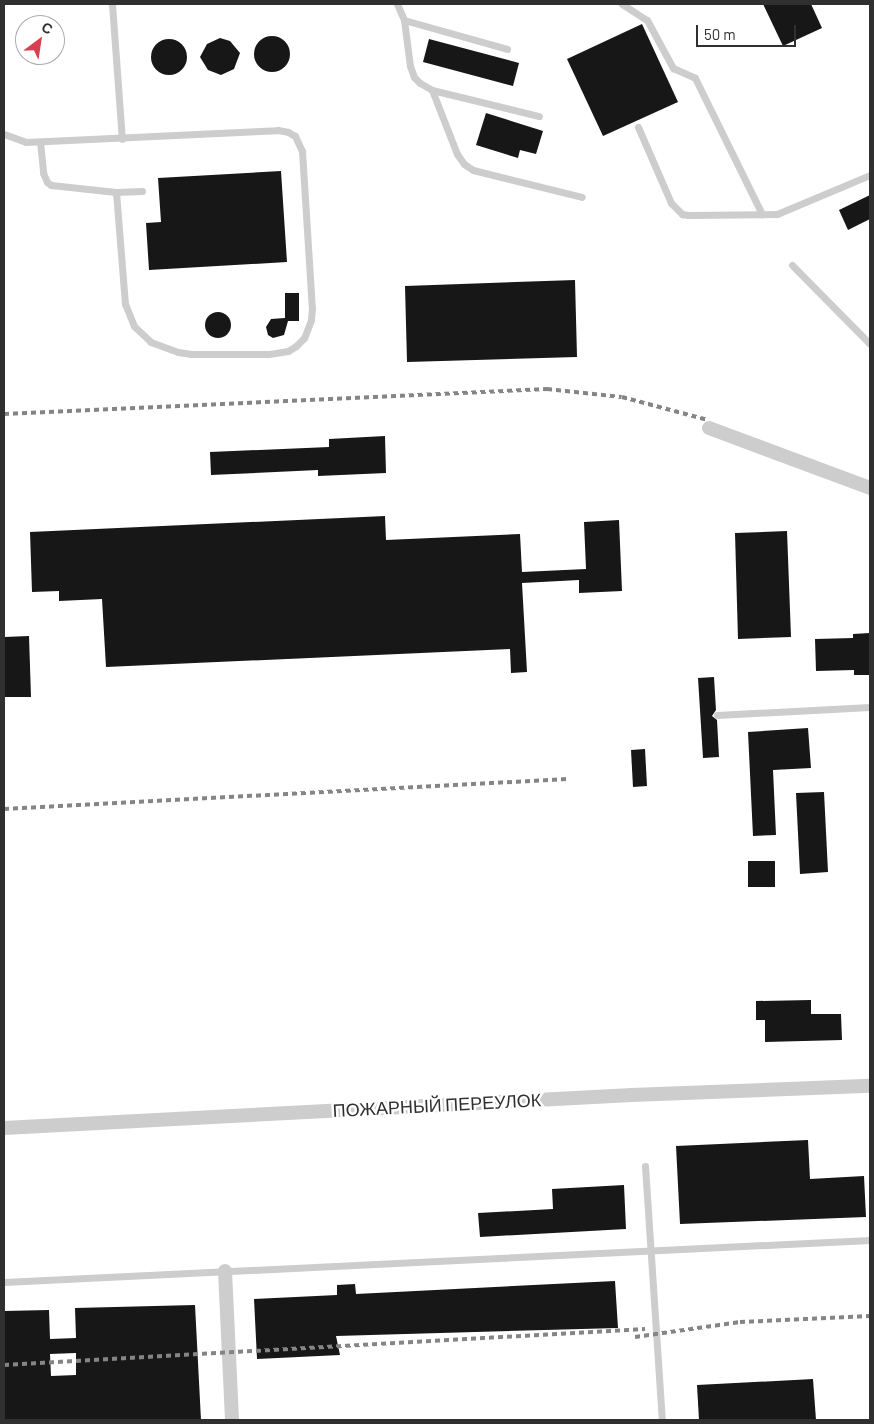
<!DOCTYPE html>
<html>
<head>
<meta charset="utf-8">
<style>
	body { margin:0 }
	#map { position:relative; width:874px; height:1424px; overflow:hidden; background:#fff; font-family:Barlow,sans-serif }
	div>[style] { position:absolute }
	.building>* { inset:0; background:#171717 }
	.round { border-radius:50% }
	.service>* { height:7px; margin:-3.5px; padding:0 3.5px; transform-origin:3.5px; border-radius:3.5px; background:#cdcdcd }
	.minor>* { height:14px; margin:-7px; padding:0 7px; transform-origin:7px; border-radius:7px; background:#cdcdcd }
	.rail>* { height:4px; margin-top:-2px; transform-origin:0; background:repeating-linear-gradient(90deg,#858585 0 5px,transparent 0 9px) }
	span { translate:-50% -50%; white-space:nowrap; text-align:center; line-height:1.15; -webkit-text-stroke:5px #fff; paint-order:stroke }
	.street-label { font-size:18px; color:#303030 }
	.frame { position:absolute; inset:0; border:5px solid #303030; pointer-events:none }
	.north { position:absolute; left:15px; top:15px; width:50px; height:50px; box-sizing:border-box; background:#fff; border:1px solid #acacac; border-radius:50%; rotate:31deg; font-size:14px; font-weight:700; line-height:20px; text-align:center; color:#303030 }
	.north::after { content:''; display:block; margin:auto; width:18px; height:22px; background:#d84051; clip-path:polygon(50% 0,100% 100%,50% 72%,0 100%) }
	.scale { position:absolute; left:696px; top:25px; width:100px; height:22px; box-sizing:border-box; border:2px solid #303030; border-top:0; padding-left:6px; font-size:15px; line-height:18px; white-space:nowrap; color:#303030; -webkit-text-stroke:4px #fff; paint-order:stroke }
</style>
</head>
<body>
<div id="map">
	<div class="building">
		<i style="clip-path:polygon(763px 4px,811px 4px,822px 28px,783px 46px)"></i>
		<i style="clip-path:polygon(642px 24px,678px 102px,603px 136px,567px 59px)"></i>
		<i class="round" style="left:254px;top:36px;width:36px;height:36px"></i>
		<i style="clip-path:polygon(220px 38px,230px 41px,240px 53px,234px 69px,221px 75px,208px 70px,200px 57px,207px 44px)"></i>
		<i class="round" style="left:151px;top:39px;width:36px;height:36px"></i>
		<i style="clip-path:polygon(429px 39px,519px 63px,513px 86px,423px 62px)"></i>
		<i style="clip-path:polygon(486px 113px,543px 131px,536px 154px,520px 150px,518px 158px,476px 145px)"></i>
		<i style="clip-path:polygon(281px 171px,287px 262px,149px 270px,146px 223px,161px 222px,158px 178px)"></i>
		<i style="clip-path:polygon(870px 195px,870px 219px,848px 230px,839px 210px)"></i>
		<i style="clip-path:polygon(575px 280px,577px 357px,407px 362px,405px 286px)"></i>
		<i style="clip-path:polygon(285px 293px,299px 293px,299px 321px,288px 321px,284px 335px,273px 338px,268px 335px,266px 327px,271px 319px,285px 318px)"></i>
		<i class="round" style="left:205px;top:312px;width:26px;height:26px"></i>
		<i style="clip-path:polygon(385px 436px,386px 473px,318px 476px,318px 470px,211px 475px,210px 452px,329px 447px,329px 439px)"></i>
		<i style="clip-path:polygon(385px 516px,386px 540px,520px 534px,522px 572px,586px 569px,584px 522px,619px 520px,622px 591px,579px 593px,579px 580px,522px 583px,527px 672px,511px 673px,510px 649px,106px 667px,102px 599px,59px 601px,59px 591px,32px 592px,30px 532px)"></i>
		<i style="clip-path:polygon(787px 531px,791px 637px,738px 639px,735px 533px)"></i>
		<i style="clip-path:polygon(870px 633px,870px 675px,854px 675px,854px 670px,816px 671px,815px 639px,853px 638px,853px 634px)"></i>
		<i style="clip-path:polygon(29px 636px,31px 697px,4px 697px,4px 637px)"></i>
		<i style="clip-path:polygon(714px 677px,716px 710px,712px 716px,717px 720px,719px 757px,703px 758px,698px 678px)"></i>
		<i style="clip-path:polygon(808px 728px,811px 768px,773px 770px,776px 835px,753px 836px,748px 732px)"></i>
		<i style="clip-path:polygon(645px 749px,647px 786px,633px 787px,631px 750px)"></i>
		<i style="clip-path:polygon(824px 792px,828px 872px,800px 874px,796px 793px)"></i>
		<i style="clip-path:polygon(748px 861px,775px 861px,775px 887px,748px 887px)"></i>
		<i style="clip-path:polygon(811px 1000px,811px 1014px,841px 1014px,842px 1040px,765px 1042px,765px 1020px,756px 1020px,756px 1001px)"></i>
		<i style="clip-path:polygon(808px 1140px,810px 1179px,864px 1176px,866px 1217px,680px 1224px,676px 1146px)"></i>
		<i style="clip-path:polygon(624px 1185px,626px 1229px,480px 1237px,478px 1213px,553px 1209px,552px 1189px)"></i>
		<i style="clip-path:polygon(615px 1281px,618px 1328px,336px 1336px,340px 1355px,257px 1359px,254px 1299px,337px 1295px,337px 1285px,355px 1284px,356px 1294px)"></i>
		<i style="clip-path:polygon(evenodd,195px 1305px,201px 1420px,4px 1420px,4px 1311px,49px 1310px,50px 1339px,76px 1338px,75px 1308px,195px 1305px,76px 1353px,76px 1375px,51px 1376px,50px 1354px,76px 1353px)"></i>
		<i style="clip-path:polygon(813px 1379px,816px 1420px,699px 1420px,697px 1385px)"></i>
	</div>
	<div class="service">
		<i style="left:112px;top:4px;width:135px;rotate:85.8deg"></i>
		<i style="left:397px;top:4px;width:17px;rotate:66deg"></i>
		<i style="left:404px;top:20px;width:46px;rotate:82.6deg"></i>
		<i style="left:410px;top:66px;width:12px;rotate:70deg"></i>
		<i style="left:414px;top:77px;width:8px;rotate:45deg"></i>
		<i style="left:420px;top:83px;width:14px;rotate:30deg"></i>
		<i style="left:432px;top:90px;width:110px;rotate:13.7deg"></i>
		<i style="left:622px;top:4px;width:30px;rotate:33deg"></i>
		<i style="left:647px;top:20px;width:55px;rotate:61.6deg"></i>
		<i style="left:673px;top:68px;width:24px;rotate:24deg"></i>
		<i style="left:695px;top:78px;width:152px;rotate:63.8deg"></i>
		<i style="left:404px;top:20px;width:107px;rotate:15.7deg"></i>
		<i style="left:432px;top:90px;width:69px;rotate:68.7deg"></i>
		<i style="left:457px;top:154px;width:12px;rotate:55deg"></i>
		<i style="left:464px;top:164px;width:11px;rotate:34deg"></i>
		<i style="left:473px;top:170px;width:112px;rotate:13.9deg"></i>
		<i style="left:638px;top:127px;width:83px;rotate:66.5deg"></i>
		<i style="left:671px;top:203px;width:16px;rotate:45deg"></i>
		<i style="left:682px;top:214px;width:6px;rotate:9deg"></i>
		<i style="left:688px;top:215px;width:89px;rotate:-0.6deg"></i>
		<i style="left:777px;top:214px;width:101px;rotate:-22.8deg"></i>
		<i style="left:4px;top:134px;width:23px;rotate:20deg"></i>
		<i style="left:26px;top:142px;width:252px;rotate:-2.7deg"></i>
		<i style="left:278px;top:130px;width:10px;rotate:11deg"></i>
		<i style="left:288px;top:132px;width:8px;rotate:30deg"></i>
		<i style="left:295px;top:136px;width:17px;rotate:65deg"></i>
		<i style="left:302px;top:151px;width:157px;rotate:86.4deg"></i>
		<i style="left:312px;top:308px;width:12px;rotate:95deg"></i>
		<i style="left:311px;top:320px;width:19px;rotate:111deg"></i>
		<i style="left:304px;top:338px;width:11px;rotate:135deg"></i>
		<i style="left:296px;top:346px;width:9px;rotate:148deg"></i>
		<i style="left:288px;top:351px;width:20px;rotate:171deg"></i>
		<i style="left:268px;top:354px;width:77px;rotate:180deg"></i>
		<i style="left:191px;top:354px;width:13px;rotate:-171deg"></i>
		<i style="left:178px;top:352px;width:29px;rotate:-160deg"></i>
		<i style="left:151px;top:342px;width:23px;rotate:-137deg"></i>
		<i style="left:134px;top:326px;width:24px;rotate:-112deg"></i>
		<i style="left:125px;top:304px;width:112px;rotate:-94.6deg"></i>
		<i style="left:40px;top:142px;width:31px;rotate:84deg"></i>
		<i style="left:43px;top:173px;width:10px;rotate:66deg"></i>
		<i style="left:47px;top:182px;width:5px;rotate:37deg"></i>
		<i style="left:51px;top:185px;width:65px;rotate:6.1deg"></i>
		<i style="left:116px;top:192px;width:26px;rotate:-2deg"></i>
		<i style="left:792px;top:265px;width:111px;rotate:45.4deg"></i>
		<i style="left:717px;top:715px;width:153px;rotate:-3deg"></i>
		<i style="left:645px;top:1166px;width:255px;rotate:86.2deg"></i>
		<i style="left:4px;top:1282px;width:867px;rotate:-2.78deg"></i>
	</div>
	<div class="minor">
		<i style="left:709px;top:428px;width:172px;rotate:20.4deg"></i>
		<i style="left:4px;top:1128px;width:629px;rotate:-3.01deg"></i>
		<i style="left:632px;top:1095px;width:238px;rotate:-2.2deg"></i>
		<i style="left:225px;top:1271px;width:149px;rotate:87.3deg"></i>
	</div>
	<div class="rail">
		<i style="left:4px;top:414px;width:544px;rotate:-2.64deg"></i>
		<i style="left:547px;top:389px;width:75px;rotate:6.1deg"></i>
		<i style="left:622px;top:397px;width:89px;rotate:15deg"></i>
		<i style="left:4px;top:809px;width:564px;rotate:-3.05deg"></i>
		<i style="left:635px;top:1337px;width:106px;rotate:-8.1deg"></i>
		<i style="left:740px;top:1322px;width:130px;rotate:-2.6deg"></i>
		<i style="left:4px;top:1365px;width:642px;rotate:-3.21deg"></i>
	</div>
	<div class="street-label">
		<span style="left:437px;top:1105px;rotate:-3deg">ПОЖАРНЫЙ ПЕРЕУЛОК</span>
	</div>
	<div class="frame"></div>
	<div class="north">С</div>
	<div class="scale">50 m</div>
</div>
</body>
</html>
